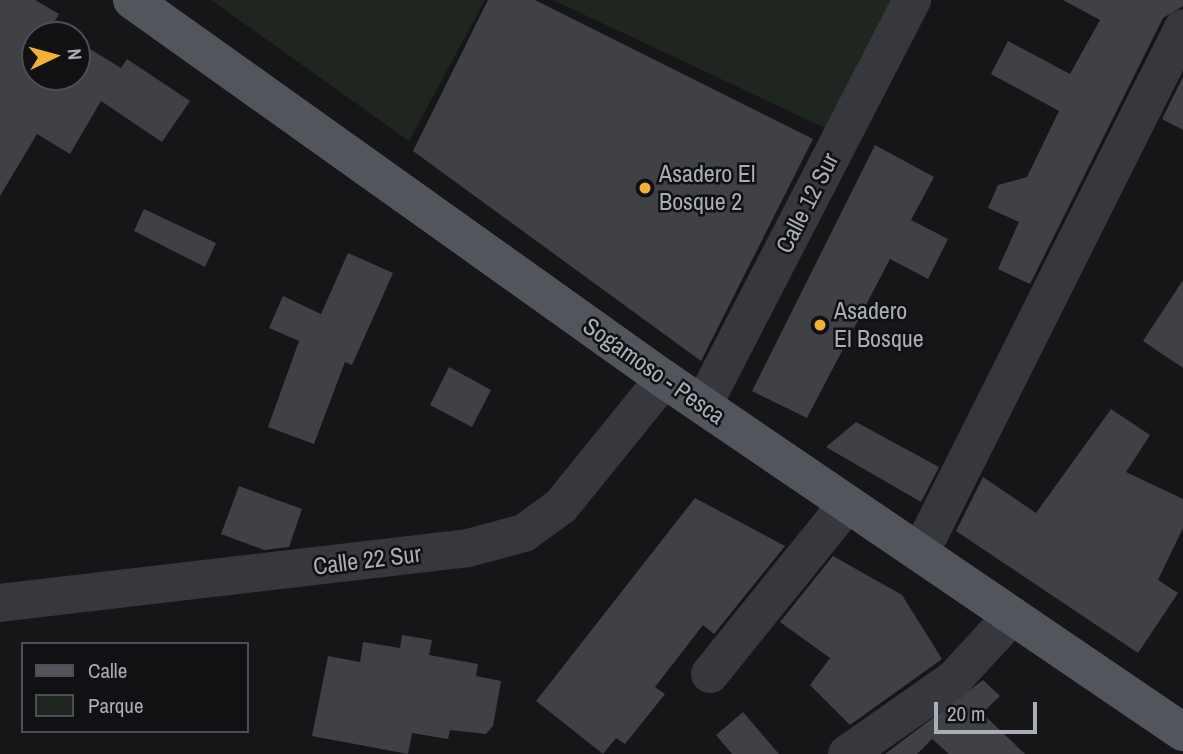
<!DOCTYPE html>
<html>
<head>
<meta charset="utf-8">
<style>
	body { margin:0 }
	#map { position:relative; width:1183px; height:754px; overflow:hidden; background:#161618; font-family:"Archivo Narrow",sans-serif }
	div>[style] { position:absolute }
	.green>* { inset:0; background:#1e261f }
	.building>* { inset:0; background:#404145 }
	.minor>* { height:38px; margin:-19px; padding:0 19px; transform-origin:19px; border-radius:19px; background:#37383d }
	.major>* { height:38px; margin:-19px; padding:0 19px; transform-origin:19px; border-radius:19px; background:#53555c }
	.dots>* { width:19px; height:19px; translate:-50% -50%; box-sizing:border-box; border:4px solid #111113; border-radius:50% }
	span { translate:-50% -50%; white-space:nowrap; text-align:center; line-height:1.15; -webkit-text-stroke:5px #111113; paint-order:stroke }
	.poi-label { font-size:24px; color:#a8adb8 }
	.left { translate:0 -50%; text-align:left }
	.street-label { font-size:24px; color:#a8adb8 }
	.legend { position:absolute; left:21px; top:642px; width:228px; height:91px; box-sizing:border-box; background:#111113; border:2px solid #4d4f55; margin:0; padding:9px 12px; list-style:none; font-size:21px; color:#a8adb8 }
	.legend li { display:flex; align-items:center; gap:14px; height:35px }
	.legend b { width:35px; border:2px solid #4d4f55 }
	.north { position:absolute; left:21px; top:21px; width:70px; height:70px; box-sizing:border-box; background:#111113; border:2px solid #4d4f55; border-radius:50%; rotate:85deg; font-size:19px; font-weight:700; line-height:28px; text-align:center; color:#a8adb8 }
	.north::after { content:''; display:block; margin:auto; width:24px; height:32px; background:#f2b134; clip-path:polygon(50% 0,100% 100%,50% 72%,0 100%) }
	.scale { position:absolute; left:934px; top:702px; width:103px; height:32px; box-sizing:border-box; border:4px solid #a8adb8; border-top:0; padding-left:9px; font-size:21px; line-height:24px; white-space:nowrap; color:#a8adb8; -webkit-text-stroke:5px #111113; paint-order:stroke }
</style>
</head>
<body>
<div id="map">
	<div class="green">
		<i style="clip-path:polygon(211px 0,485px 0,409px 141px)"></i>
		<i style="clip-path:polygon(553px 0,895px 0,827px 129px)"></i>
	</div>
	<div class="building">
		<i style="clip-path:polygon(0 0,35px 0,59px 14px,52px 26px,66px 35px,35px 35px,35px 77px,77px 77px,77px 41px,121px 68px,127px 59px,190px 101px,162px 142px,101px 101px,70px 154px,37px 134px,0 196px)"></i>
		<i style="clip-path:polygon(488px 0,535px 0,813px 139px,701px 361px,413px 151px)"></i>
		<i style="clip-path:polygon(1063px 0,1183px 0,1183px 6px,1163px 18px,1030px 284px,998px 269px,1019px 222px,988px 208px,998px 185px,1027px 177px,1059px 111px,991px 74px,1008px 41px,1070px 74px,1100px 20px)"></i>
		<i style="clip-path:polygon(1183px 77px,1183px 130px,1162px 119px)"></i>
		<i style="clip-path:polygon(875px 145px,934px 177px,911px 220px,948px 239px,928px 279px,890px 259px,807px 418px,752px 391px)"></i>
		<i style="clip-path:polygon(144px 209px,216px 243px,205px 267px,134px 231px)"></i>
		<i style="clip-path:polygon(348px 253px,393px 273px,352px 365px,345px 362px,314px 444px,268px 427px,299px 341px,269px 328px,283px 296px,321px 314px)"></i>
		<i style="clip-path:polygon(1183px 280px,1183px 368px,1143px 341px)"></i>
		<i style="clip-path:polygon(449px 367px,491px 390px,472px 427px,430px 405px)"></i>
		<i style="clip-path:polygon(1111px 409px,1150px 435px,1126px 472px,1183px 499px,1183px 528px,1158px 580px,1178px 593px,1138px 653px,956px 531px,983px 477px,1036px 513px)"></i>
		<i style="clip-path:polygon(856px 422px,939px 467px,921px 502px,826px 447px)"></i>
		<i style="clip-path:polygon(239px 486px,302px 509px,289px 547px,264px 550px,221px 534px)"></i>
		<i style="clip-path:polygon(695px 498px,785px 546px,714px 634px,703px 625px,655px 687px,665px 694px,625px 744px,616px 738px,603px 754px,536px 701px)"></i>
		<i style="clip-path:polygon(833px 556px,902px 595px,942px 659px,850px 725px,810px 685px,830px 658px,780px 622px)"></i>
		<i style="clip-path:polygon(402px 635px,432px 640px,429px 655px,478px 664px,476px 676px,501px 681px,493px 726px,486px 734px,450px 730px,448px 739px,412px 733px,408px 754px,312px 736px,328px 656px,360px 662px,363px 642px,400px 648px)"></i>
		<i style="clip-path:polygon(983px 680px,1000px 696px,982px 713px,1025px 754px,949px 754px,932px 739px,917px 754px,885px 754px)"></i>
		<i style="clip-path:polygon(743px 712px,779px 754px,732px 754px,716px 735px)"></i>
	</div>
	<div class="minor">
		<i style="left:703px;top:405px;width:456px;rotate:-62.7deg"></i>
		<i style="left:920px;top:553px;width:587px;rotate:-63.39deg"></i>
		<i style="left:0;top:603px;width:471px;rotate:-6.7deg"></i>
		<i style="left:468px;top:548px;width:58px;rotate:-15deg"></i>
		<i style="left:524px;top:533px;width:46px;rotate:-36.1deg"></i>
		<i style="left:561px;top:506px;width:164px;rotate:-51deg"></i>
		<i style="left:710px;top:674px;width:218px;rotate:-51.1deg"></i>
		<i style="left:847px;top:754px;width:131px;rotate:-35deg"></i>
		<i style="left:954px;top:679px;width:86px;rotate:-47.4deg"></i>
	</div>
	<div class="major">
		<i style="left:132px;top:0;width:653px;rotate:35.47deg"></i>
		<i style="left:664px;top:379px;width:628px;rotate:34.22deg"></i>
	</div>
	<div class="dots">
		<i style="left:645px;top:188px;background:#f2b134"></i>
		<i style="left:820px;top:325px;background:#f2b134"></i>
	</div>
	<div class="poi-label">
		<span class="left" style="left:659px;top:188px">Asadero El<br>Bosque 2</span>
		<span class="left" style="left:834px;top:325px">Asadero<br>El Bosque</span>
	</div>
	<div class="street-label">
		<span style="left:807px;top:203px;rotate:-63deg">Calle 12 Sur</span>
		<span style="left:654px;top:371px;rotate:35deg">Sogamoso - Pesca</span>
		<span style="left:367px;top:560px;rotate:-7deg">Calle 22 Sur</span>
	</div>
	<ul class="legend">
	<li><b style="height:9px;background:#53555c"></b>Calle</li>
	<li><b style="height:19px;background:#1e261f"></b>Parque</li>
	</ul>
	<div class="north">N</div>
	<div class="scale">20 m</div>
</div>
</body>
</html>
